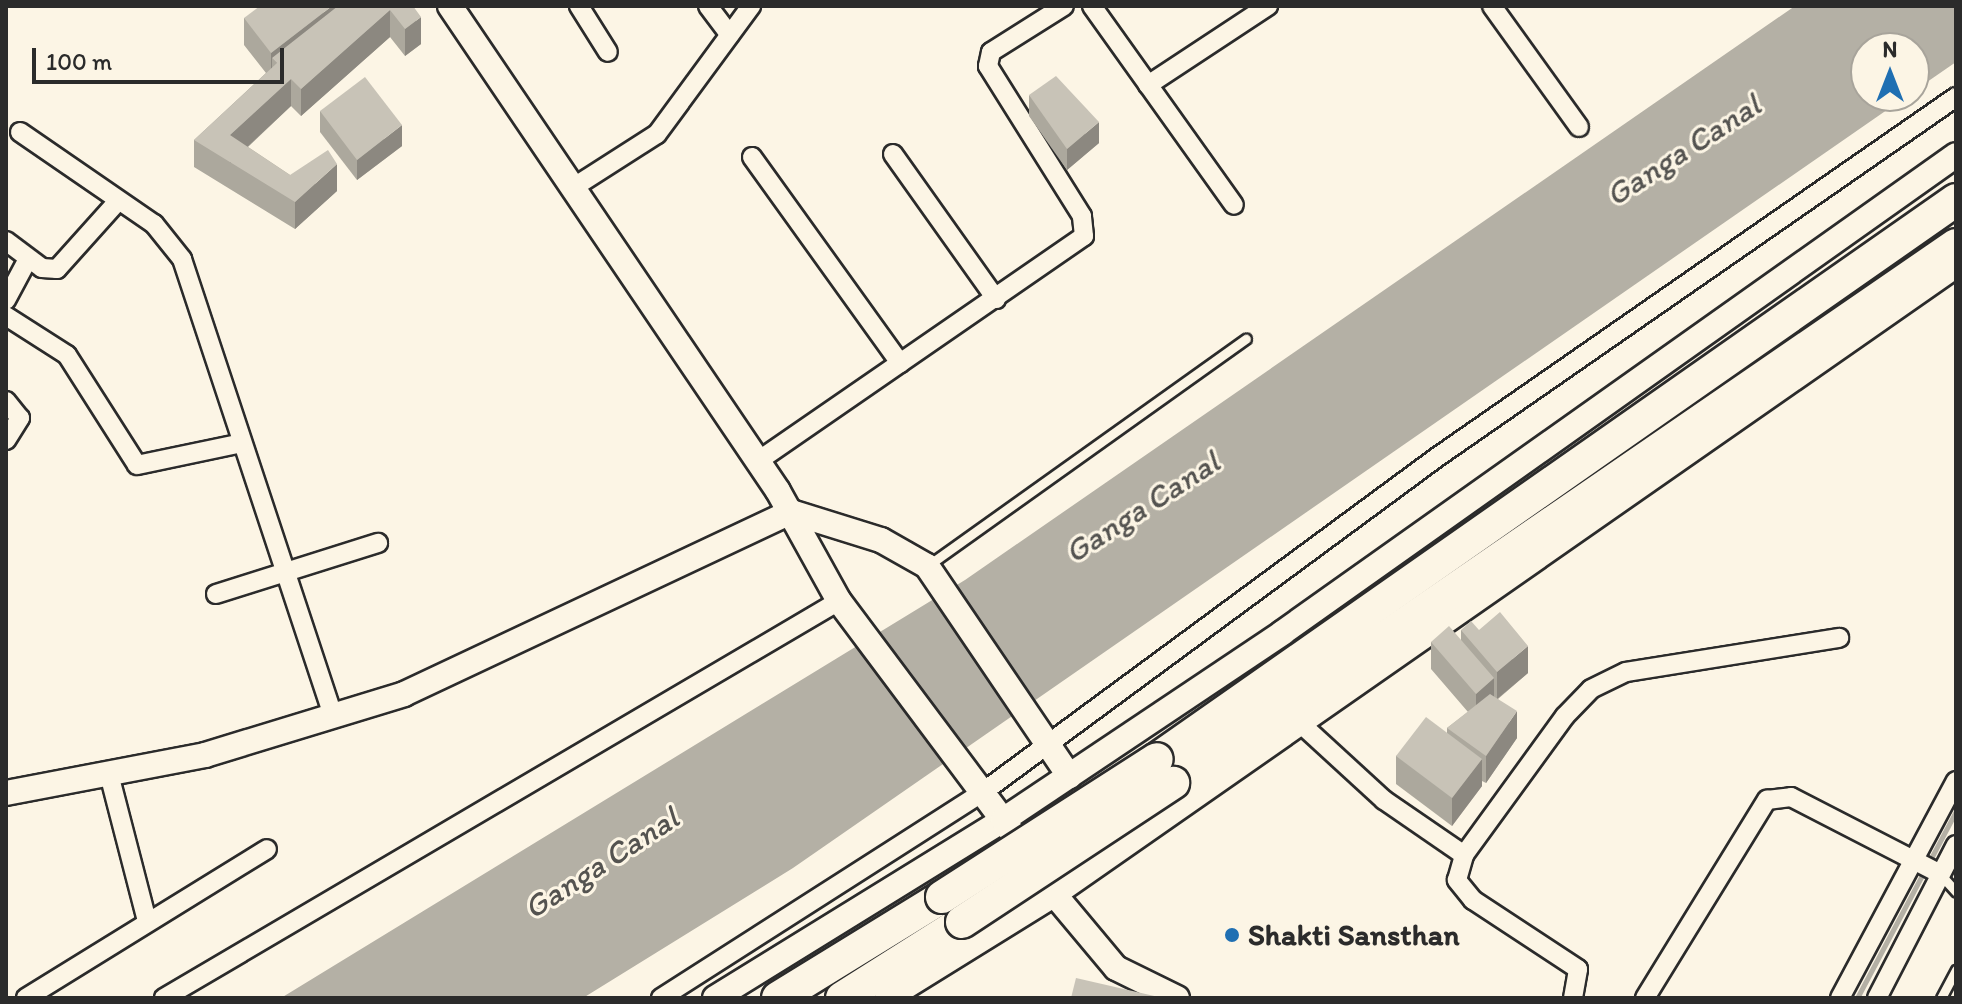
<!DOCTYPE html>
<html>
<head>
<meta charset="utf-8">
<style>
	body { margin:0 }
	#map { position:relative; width:1962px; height:1004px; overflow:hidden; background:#fcf5e5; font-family:Itim,sans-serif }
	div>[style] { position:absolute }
	.water>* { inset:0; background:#b4b0a5 }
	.stream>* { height:5px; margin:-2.5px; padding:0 2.5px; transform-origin:2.5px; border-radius:2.5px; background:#b4b0a5 }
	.roads { filter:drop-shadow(2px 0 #2b2b2b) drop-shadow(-2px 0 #2b2b2b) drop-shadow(0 2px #2b2b2b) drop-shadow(0 -2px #2b2b2b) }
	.lane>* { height:9px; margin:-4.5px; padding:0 4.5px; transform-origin:4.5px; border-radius:4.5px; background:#fcf5e5 }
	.street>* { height:18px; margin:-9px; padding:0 9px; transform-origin:9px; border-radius:9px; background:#fcf5e5 }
	.secondary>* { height:24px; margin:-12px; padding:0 12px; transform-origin:12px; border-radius:12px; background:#fcf5e5 }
	.highway>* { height:32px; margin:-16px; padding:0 16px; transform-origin:16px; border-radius:16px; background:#fcf5e5 }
	.bridges { filter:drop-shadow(2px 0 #2b2b2b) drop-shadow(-2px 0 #2b2b2b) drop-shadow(0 2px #2b2b2b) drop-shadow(0 -2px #2b2b2b) }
	.highway-bridge>* { height:32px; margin:-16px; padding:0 16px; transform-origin:16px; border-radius:16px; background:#fcf5e5 }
	.wall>* { inset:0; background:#aca89d }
	.shaded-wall>* { inset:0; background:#8c8880 }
	.building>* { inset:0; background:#c8c3b7 }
	.dots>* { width:22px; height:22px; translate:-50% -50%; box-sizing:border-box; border:4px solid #fcf5e5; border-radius:50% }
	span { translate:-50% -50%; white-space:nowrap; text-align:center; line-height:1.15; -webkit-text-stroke:6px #fcf5e5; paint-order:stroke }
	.poi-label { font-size:30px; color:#2b2b2b; font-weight:700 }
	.left { translate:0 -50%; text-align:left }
	.water-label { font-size:32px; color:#545350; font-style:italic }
	.frame { position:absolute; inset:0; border:8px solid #2b2b2b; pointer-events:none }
	.north { position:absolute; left:1850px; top:32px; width:80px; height:80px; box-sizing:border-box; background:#fcf5e5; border:2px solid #a8a49b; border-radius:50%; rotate:0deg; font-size:22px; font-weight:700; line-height:32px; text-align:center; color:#2b2b2b }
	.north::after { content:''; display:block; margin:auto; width:28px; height:36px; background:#1f6fb2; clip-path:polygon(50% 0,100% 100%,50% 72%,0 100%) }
	.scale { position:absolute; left:32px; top:48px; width:252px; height:36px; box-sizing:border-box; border:4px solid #2b2b2b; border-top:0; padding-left:10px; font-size:24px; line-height:28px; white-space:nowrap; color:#2b2b2b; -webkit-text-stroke:6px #fcf5e5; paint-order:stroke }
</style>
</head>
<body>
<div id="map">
	<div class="water">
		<i style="clip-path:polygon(1795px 6px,1956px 6px,1956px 62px,1914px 91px,1914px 48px,1866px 48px,1866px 96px,1907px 96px,793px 868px,583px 998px,281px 998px,965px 580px)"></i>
	</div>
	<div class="stream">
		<i style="left:1857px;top:998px;width:212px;rotate:-62.1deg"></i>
	</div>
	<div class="roads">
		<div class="lane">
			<i style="left:930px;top:564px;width:388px;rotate:-35.5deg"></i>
			<i style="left:1940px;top:874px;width:24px;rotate:48deg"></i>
			<i style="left:1941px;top:998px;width:32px;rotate:-62deg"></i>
		</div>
		<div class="street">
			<i style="left:579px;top:6px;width:54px;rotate:57.8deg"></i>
			<i style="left:708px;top:6px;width:36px;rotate:53deg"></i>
			<i style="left:1092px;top:6px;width:244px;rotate:54.5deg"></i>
			<i style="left:1492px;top:6px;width:149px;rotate:54.3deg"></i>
			<i style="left:1148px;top:85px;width:144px;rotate:-33.4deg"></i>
			<i style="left:20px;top:132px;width:163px;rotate:34.5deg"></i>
			<i style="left:154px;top:224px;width:45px;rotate:51.3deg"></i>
			<i style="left:182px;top:259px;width:481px;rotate:71.7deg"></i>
			<i style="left:893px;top:154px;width:178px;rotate:54.6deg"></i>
			<i style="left:752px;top:157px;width:254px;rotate:54.3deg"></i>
			<i style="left:574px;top:187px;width:98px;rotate:-32.6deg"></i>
			<i style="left:657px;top:134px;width:159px;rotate:-53.7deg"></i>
			<i style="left:6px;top:241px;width:45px;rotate:36.9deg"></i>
			<i style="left:42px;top:268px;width:15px;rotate:4deg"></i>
			<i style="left:57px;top:269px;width:91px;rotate:-48.1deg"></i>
			<i style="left:6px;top:300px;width:47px;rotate:-61.8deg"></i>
			<i style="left:6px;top:316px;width:72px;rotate:32.6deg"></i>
			<i style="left:67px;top:355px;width:130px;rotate:57.5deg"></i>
			<i style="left:137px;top:465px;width:107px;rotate:-11.8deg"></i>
			<i style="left:6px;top:401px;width:22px;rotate:51deg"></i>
			<i style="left:20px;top:418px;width:26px;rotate:122deg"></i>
			<i style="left:758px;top:461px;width:396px;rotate:-34.6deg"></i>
			<i style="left:1084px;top:236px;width:20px;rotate:-96deg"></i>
			<i style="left:1082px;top:216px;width:177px;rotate:-122.1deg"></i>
			<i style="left:988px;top:66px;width:14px;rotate:-78deg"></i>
			<i style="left:991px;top:52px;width:86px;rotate:-32.2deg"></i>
			<i style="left:216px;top:594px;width:170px;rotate:-17.5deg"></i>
			<i style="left:1300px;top:723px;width:114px;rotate:42.5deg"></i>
			<i style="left:1384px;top:800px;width:97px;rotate:34.5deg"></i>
			<i style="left:109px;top:774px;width:152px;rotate:75.5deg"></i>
			<i style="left:26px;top:998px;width:283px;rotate:-31.7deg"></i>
			<i style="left:164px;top:998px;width:783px;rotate:-30.46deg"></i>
			<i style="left:661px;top:998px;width:382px;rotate:-32.6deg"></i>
			<i style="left:983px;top:792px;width:563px;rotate:-36.4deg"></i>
			<i style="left:1436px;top:458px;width:633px;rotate:-34.77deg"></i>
			<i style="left:1573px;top:998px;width:29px;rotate:-80deg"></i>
			<i style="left:1578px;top:969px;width:126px;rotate:-146.7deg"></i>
			<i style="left:1473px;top:900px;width:26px;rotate:-129deg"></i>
			<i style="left:1457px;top:880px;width:26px;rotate:-74deg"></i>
			<i style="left:1464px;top:855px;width:172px;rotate:-54deg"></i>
			<i style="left:1565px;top:716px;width:37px;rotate:-46deg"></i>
			<i style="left:1591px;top:689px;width:39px;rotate:-26deg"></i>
			<i style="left:1626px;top:672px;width:216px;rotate:-9.1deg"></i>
			<i style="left:1645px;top:998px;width:233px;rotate:-58.4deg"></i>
			<i style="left:1767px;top:800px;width:24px;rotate:-7deg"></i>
			<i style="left:1791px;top:797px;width:160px;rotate:27.2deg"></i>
			<i style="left:1840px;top:998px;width:246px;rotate:-61.9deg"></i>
			<i style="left:1877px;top:998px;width:172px;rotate:-62.7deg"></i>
		</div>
		<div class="secondary">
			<i style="left:450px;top:6px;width:585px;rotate:55.93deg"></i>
			<i style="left:778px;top:491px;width:126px;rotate:61deg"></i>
			<i style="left:839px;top:601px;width:287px;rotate:53.2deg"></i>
			<i style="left:6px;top:793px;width:203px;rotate:-10.8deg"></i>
			<i style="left:205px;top:755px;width:208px;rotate:-17deg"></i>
			<i style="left:404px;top:694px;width:428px;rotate:-25.2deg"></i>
			<i style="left:791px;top:512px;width:94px;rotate:17.3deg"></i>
			<i style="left:881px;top:540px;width:53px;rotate:29.5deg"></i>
			<i style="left:927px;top:566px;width:254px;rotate:55.9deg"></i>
			<i style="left:1044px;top:882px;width:112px;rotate:50.1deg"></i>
			<i style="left:1116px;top:968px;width:68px;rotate:26.2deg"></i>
			<i style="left:715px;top:998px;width:339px;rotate:-31.7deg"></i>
			<i style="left:1003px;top:820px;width:336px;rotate:-33.8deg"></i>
			<i style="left:1282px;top:633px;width:826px;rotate:-35.34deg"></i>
			<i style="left:887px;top:998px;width:195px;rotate:-31.8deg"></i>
			<i style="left:1053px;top:895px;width:1101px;rotate:-34.9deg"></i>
		</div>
		<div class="highway">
			<i style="left:1157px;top:759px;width:975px;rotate:-34.98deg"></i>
			<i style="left:1173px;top:783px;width:950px;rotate:-34.49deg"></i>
			<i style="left:778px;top:998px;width:193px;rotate:-31.6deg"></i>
			<i style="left:842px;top:998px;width:142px;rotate:-32.3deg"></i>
		</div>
	</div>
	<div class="bridges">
		<div class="highway-bridge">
			<i style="left:942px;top:897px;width:255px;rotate:-32.7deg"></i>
			<i style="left:962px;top:922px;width:253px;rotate:-33.4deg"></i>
		</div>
	</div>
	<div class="wall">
		<i style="clip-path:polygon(413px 6px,421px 44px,405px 56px,390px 37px,301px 116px,291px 106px,248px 147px,290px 175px,337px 191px,295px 229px,194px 167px,194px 140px,266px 73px,244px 45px,244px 18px)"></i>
		<i style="clip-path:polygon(1029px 95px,1099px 143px,1067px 170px,1029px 116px)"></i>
		<i style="clip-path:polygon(320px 111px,402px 146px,357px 180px,320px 132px)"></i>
		<i style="clip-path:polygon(1461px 630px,1479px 630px,1528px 673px,1498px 699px,1517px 738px,1486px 783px,1482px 781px,1482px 786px,1452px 826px,1396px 784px,1396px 756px,1447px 733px,1447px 728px,1468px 712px,1431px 669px,1431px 642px,1461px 640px)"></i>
	</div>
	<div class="shaded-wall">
		<i style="clip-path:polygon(332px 6px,367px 6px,277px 63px,272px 58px,272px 79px,271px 80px,271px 53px)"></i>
		<i style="clip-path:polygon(390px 10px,390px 37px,301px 116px,301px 89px)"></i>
		<i style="clip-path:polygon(421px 17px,421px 44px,405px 56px,405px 29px)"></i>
		<i style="clip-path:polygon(291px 79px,291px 106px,230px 163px,230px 135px)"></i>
		<i style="clip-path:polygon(1099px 122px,1099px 143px,1067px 170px,1067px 149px)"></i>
		<i style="clip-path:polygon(402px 125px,402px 146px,357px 180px,357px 160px)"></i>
		<i style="clip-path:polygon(337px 164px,337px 191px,295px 229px,295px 202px)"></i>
		<i style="clip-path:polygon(1528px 646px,1528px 673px,1497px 699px,1497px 672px)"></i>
		<i style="clip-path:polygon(1494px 678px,1494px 705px,1476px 721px,1476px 694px)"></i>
		<i style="clip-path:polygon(1517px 711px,1517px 738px,1486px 783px,1486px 756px)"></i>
		<i style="clip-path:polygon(1482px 759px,1482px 786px,1452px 826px,1452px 798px)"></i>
	</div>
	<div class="building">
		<i style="clip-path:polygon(260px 6px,332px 6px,271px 53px,244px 18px)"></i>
		<i style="clip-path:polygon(338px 6px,413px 6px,421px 17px,405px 29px,390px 10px,301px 89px,291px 79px,230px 135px,290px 175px,328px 150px,337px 164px,295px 202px,194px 140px,277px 63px,272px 58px)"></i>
		<i style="clip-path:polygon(1056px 76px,1099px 122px,1067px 149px,1029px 95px)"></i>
		<i style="clip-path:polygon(365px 77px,402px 125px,357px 160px,320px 111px)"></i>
		<i style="clip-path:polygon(1500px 612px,1528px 646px,1497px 672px,1461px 630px,1471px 621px,1479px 630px)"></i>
		<i style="clip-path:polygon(1449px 626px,1494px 678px,1476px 694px,1431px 642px)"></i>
		<i style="clip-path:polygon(1490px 694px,1517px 711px,1486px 756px,1447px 728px)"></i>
		<i style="clip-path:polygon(1426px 717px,1482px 759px,1452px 798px,1396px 756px)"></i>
		<i style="clip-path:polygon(1076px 978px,1163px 998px,1071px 998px)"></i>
	</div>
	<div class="dots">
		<i style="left:1232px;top:935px;background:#1f6fb2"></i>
	</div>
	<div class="poi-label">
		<span class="left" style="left:1248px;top:935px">Shakti Sansthan</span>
	</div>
	<div class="water-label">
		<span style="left:1683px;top:150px;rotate:-33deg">Ganga Canal</span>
		<span style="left:1142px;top:507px;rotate:-33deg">Ganga Canal</span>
		<span style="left:601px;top:863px;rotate:-33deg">Ganga Canal</span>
	</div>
	<div class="frame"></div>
	<div class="north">N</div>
	<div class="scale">100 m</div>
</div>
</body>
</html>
